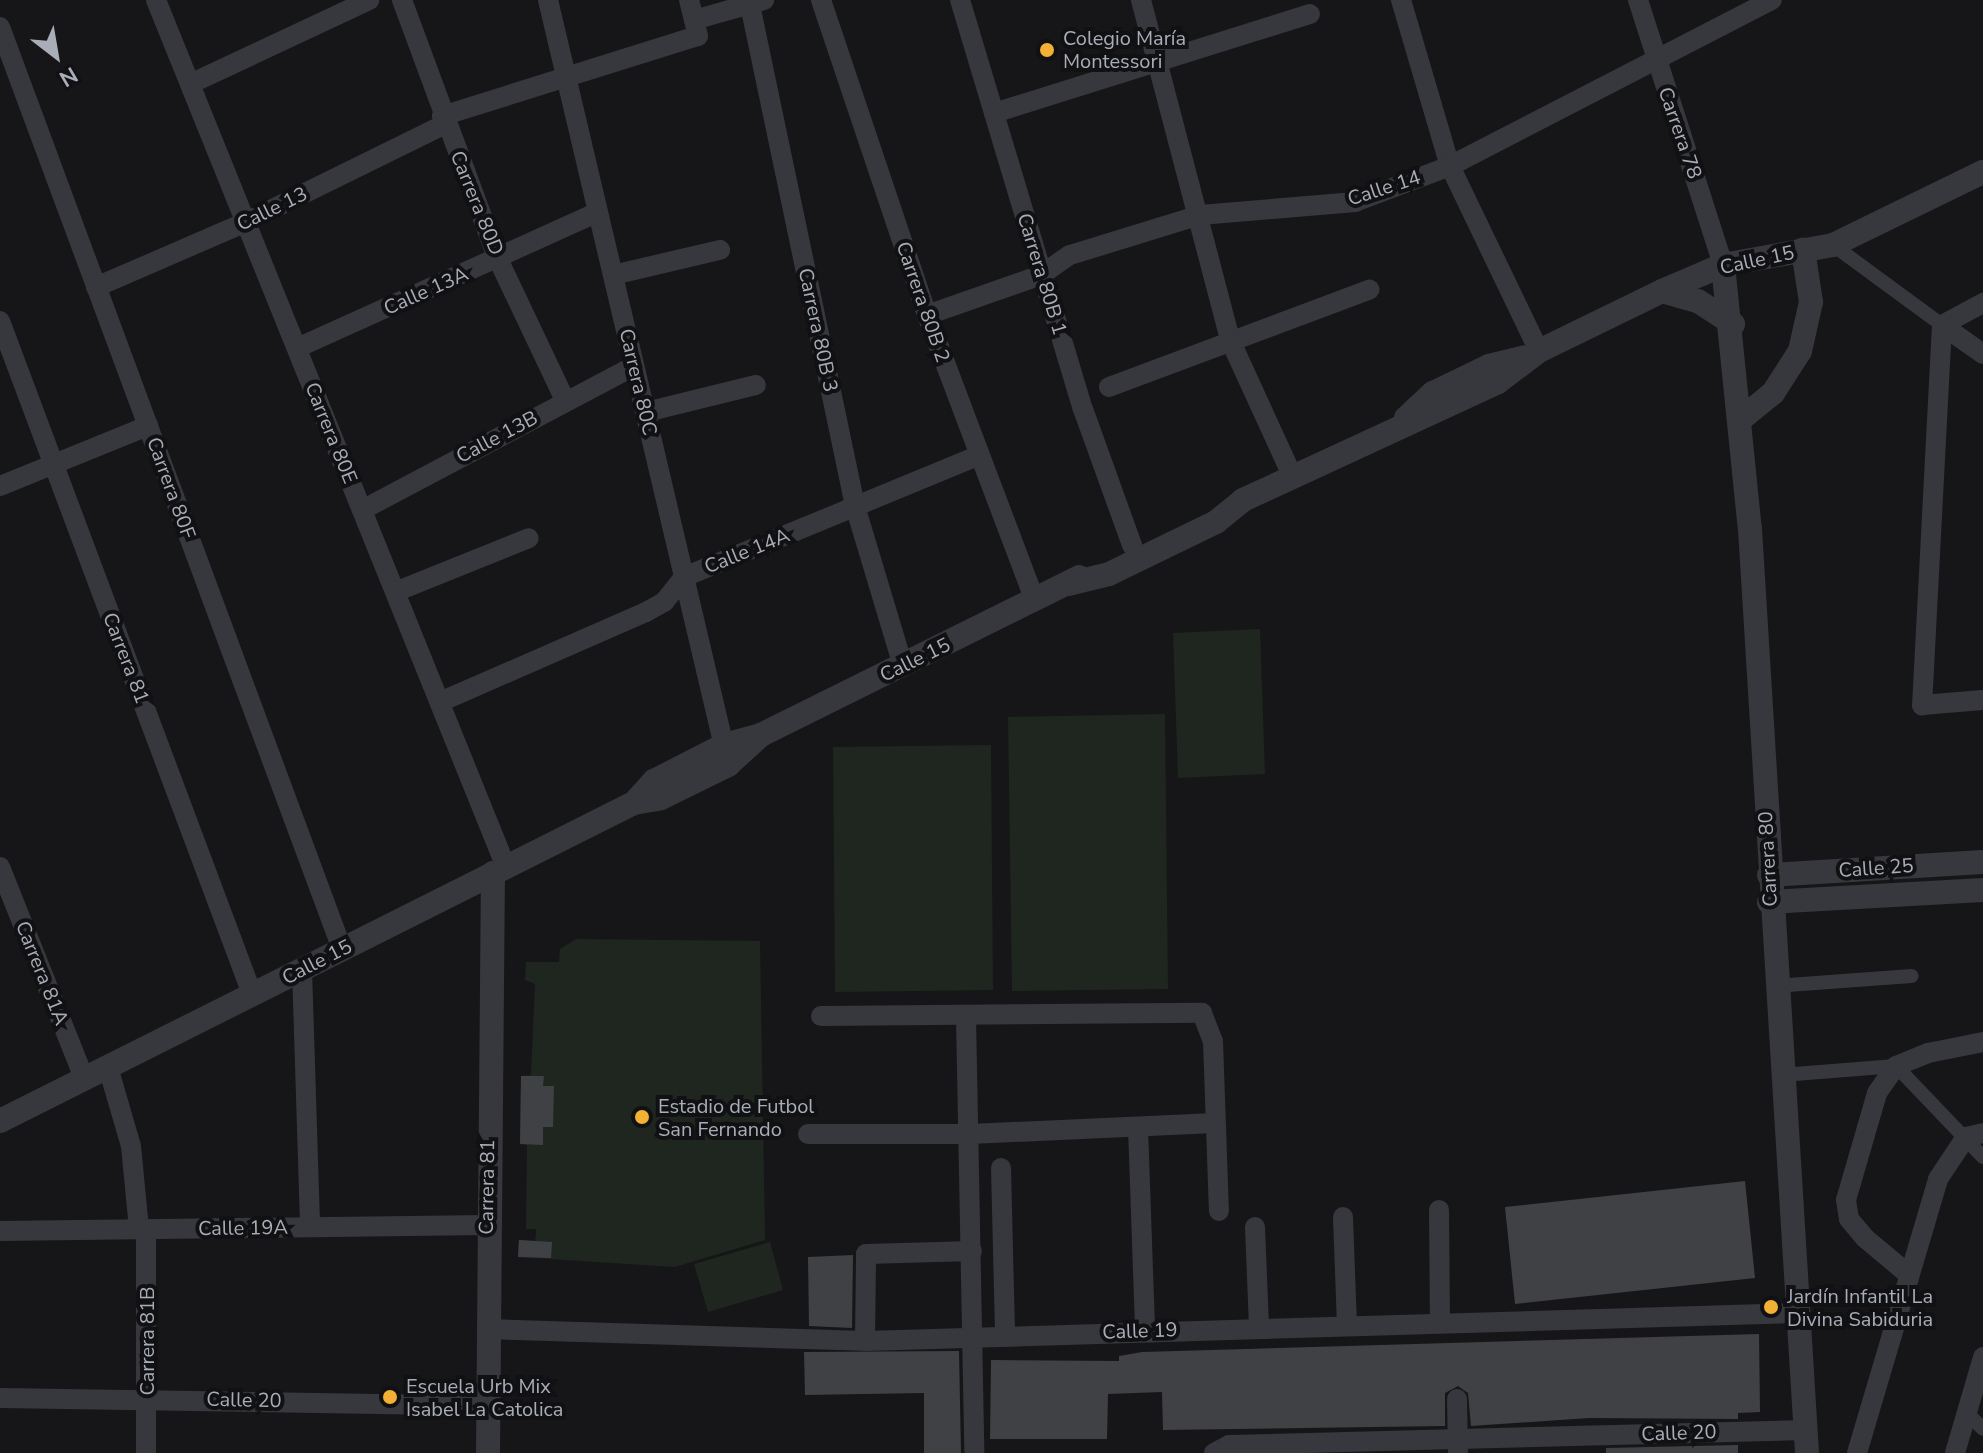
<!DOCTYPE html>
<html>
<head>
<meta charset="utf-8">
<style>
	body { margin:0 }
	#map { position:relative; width:1983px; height:1453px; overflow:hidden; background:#161618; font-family:"Nunito Sans",sans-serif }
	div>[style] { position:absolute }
	.green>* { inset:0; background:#1e261f }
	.building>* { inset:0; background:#404145 }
	.pedestrian>* { height:14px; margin:-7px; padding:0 7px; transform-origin:7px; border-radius:7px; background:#37383d }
	.minor>* { height:20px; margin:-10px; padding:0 10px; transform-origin:10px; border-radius:10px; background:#37383d }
	.tertiary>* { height:24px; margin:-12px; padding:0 12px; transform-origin:12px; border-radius:12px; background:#37383d }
	.dots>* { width:22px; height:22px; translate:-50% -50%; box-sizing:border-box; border:4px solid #111113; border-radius:50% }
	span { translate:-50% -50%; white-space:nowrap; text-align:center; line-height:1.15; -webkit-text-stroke:8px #111113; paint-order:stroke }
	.poi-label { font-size:20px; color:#a8adb8 }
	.left { translate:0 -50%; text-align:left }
	.street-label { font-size:20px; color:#a8adb8 }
	.north { position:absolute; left:16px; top:16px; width:80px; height:80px; -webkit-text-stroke:6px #111113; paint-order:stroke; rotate:149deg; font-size:22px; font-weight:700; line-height:32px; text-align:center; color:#a8adb8 }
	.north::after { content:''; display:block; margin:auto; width:28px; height:36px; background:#a8adb8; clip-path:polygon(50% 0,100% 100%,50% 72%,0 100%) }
</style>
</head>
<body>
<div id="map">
	<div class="green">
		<i style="clip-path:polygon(1260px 629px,1265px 774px,1178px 778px,1173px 633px)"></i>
		<i style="clip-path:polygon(1165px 714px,1168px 989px,1012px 991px,1008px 717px)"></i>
		<i style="clip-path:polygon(991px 745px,993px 990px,835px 992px,833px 747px)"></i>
		<i style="clip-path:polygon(576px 939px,760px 941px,765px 1240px,675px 1267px,518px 1257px,519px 1240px,535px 1241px,536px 1234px,536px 1229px,526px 1229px,527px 1145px,521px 1144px,520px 1138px,521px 1076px,531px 1075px,535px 984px,525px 980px,526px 962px,559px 962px,560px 949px)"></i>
		<i style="clip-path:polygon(770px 1242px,783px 1290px,708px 1312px,694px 1264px)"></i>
	</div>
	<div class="building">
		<i style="clip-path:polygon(521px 1076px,544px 1076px,543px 1086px,554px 1086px,553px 1127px,543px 1127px,543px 1145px,520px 1144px)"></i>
		<i style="clip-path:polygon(1745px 1181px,1755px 1278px,1515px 1304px,1505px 1207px)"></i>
		<i style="clip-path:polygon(519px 1240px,552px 1242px,551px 1258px,518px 1257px)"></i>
		<i style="clip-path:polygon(853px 1255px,852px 1328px,809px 1326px,808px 1257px)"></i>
		<i style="clip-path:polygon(1759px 1334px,1760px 1412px,1738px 1413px,1738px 1419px,1589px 1418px,1471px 1426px,1468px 1393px,1458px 1386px,1445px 1393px,1445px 1426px,1163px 1430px,1162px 1392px,1108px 1394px,1107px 1439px,990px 1439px,991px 1360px,1119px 1361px,1119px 1356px,1142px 1352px)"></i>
		<i style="clip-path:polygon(959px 1351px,961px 1453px,924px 1453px,924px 1393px,805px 1395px,804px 1352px)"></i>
		<i style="clip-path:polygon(1738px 1445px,1738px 1453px,1606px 1453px,1606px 1448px)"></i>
	</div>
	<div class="pedestrian">
		<i style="left:1833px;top:245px;width:135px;rotate:36.3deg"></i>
		<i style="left:1776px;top:986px;width:136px;rotate:-4.2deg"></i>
		<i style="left:1782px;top:1075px;width:114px;rotate:-4.5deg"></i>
		<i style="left:1896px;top:1066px;width:126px;rotate:46.3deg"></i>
		<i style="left:1968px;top:1414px;width:21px;rotate:45deg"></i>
	</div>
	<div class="minor">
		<i style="left:156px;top:0;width:935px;rotate:68.02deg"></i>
		<i style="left:402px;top:0;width:276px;rotate:69.7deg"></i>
		<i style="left:498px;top:259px;width:156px;rotate:64.6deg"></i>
		<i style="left:548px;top:0;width:780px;rotate:76.73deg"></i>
		<i style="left:821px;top:0;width:332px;rotate:71.4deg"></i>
		<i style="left:927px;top:315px;width:306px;rotate:69.3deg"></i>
		<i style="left:960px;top:0;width:427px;rotate:73.3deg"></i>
		<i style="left:1083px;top:409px;width:145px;rotate:70.2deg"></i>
		<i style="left:1141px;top:0;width:354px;rotate:75.3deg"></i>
		<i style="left:1231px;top:342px;width:146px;rotate:65.4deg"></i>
		<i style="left:1401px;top:0;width:173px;rotate:73.6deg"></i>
		<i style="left:1450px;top:166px;width:205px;rotate:64.3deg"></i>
		<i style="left:1638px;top:0;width:278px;rotate:72.2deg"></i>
		<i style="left:750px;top:5px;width:512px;rotate:78.16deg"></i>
		<i style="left:855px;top:506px;width:167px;rotate:73.3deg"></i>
		<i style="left:694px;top:20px;width:73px;rotate:-15.9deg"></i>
		<i style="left:0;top:27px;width:983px;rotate:69.65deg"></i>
		<i style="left:190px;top:84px;width:198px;rotate:-25.1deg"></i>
		<i style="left:994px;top:113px;width:331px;rotate:-17.4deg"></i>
		<i style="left:442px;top:116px;width:268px;rotate:-17.4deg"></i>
		<i style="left:698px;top:36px;width:37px;rotate:-104deg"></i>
		<i style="left:613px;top:275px;width:110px;rotate:-13.2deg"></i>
		<i style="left:96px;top:287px;width:163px;rotate:-23.4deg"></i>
		<i style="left:246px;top:222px;width:222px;rotate:-26.2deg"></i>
		<i style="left:927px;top:315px;width:121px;rotate:-19.3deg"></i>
		<i style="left:1041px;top:275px;width:35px;rotate:-35deg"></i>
		<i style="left:1070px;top:255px;width:136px;rotate:-17.1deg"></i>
		<i style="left:1200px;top:215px;width:156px;rotate:-4.8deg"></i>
		<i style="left:1355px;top:202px;width:102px;rotate:-20.8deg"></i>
		<i style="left:1450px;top:166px;width:362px;rotate:-27.3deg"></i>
		<i style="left:0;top:321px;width:719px;rotate:69.47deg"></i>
		<i style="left:1942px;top:325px;width:381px;rotate:93deg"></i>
		<i style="left:1922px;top:705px;width:61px;rotate:-4.7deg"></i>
		<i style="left:1942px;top:325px;width:50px;rotate:35.3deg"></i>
		<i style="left:1942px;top:325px;width:47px;rotate:-28.2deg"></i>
		<i style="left:297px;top:348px;width:330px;rotate:-24.3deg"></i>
		<i style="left:1109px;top:387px;width:278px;rotate:-20.5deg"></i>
		<i style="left:646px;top:412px;width:113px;rotate:-13.8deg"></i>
		<i style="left:0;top:486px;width:160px;rotate:-22.1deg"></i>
		<i style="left:362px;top:510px;width:308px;rotate:-27.9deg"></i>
		<i style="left:395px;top:592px;width:144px;rotate:-21.9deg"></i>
		<i style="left:440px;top:702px;width:225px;rotate:-23.6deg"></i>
		<i style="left:646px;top:612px;width:21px;rotate:-29deg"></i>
		<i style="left:664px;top:602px;width:32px;rotate:-51deg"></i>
		<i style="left:684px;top:577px;width:318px;rotate:-22.4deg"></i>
		<i style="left:0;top:867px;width:227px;rotate:68.3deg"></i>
		<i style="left:302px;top:969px;width:258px;rotate:88.2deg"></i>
		<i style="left:821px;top:1016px;width:381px;rotate:-0.5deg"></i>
		<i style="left:1202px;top:1013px;width:30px;rotate:69deg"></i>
		<i style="left:1213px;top:1041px;width:170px;rotate:88deg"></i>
		<i style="left:966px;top:1017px;width:436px;rotate:88.9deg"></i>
		<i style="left:108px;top:1067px;width:82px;rotate:73.8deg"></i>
		<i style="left:131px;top:1146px;width:83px;rotate:84.5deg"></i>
		<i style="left:1138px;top:1127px;width:203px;rotate:88deg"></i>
		<i style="left:808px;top:1134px;width:162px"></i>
		<i style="left:970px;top:1134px;width:245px;rotate:-2.6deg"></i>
		<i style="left:1001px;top:1168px;width:169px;rotate:88.6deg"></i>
		<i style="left:1439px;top:1210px;width:113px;rotate:89.5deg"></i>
		<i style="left:1343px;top:1217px;width:108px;rotate:87.9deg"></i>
		<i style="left:1255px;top:1227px;width:100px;rotate:87.7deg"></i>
		<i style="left:146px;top:1229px;width:224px;rotate:90deg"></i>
		<i style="left:0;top:1231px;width:486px;rotate:-0.7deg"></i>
		<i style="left:1908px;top:1274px;width:56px;rotate:-140.1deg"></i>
		<i style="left:1865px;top:1238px;width:25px;rotate:-130deg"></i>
		<i style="left:1849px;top:1219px;width:19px;rotate:-99deg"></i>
		<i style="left:1846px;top:1200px;width:111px;rotate:-73.8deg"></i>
		<i style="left:1877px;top:1093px;width:33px;rotate:-55deg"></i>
		<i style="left:1896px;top:1066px;width:35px;rotate:-22deg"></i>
		<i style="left:1928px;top:1053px;width:56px;rotate:-11.3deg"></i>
		<i style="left:487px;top:1329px;width:378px;rotate:1.8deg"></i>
		<i style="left:865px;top:1341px;width:930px;rotate:-1.72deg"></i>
		<i style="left:865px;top:1341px;width:87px;rotate:-89.3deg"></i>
		<i style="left:866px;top:1254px;width:106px;rotate:-1.6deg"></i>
		<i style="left:0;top:1398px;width:488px;rotate:0.9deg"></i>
		<i style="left:1457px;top:1399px;width:52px;rotate:88.9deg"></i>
		<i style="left:1214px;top:1453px;width:17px;rotate:-28deg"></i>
		<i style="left:1229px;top:1445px;width:577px;rotate:-1.49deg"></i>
		<i style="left:1857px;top:1453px;width:286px;rotate:-73.5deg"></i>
		<i style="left:1938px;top:1179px;width:50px;rotate:-56.3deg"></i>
		<i style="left:1966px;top:1137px;width:17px;rotate:-13deg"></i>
		<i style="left:1955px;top:1453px;width:100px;rotate:-73.7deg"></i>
	</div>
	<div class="tertiary">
		<i style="left:1723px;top:265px;width:265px;rotate:84.2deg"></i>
		<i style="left:1750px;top:529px;width:926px;rotate:86.47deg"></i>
		<i style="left:1662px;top:291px;width:37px;rotate:16deg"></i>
		<i style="left:1698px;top:301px;width:42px;rotate:33.3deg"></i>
		<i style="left:1406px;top:418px;width:37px;rotate:-43deg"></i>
		<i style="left:1433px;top:393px;width:62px;rotate:-25.7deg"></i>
		<i style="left:1489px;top:366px;width:36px;rotate:-14deg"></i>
		<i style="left:1741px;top:419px;width:41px;rotate:-39.1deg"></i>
		<i style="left:1773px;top:393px;width:50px;rotate:-57.3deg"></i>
		<i style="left:1800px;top:351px;width:50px;rotate:-77.3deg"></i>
		<i style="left:1811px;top:302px;width:53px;rotate:-98.7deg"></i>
		<i style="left:1068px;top:584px;width:42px;rotate:-13.7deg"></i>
		<i style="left:1109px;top:574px;width:119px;rotate:-25.9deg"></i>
		<i style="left:1216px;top:522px;width:35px;rotate:-39deg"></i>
		<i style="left:1243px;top:500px;width:281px;rotate:-24.8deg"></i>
		<i style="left:1498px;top:382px;width:51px;rotate:-37.1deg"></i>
		<i style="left:1539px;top:351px;width:137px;rotate:-26deg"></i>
		<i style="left:1662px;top:291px;width:66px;rotate:-23.1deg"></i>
		<i style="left:1723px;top:265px;width:112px;rotate:-10.3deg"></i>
		<i style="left:1833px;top:245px;width:167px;rotate:-26deg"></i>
		<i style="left:634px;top:803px;width:30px;rotate:-48deg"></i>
		<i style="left:654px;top:781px;width:79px;rotate:-27.2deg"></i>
		<i style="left:724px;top:745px;width:38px;rotate:-15deg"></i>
		<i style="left:761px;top:735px;width:355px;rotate:-26.4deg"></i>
		<i style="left:1769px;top:875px;width:214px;rotate:-3.5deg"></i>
		<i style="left:1769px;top:902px;width:214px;rotate:-3.2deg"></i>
		<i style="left:0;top:1121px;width:709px;rotate:-26.64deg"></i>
		<i style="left:634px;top:803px;width:27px;rotate:-10deg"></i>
		<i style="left:661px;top:798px;width:75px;rotate:-26.2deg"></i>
		<i style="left:728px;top:765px;width:45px;rotate:-42.3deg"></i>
		<i style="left:488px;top:1453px;width:580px;rotate:-89.51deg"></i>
	</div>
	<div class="dots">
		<i style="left:1047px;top:50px;background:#f2b134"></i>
		<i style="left:642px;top:1117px;background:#f2b134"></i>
		<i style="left:1771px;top:1307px;background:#f2b134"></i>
		<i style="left:390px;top:1397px;background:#f2b134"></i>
	</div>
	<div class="poi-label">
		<span class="left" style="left:1063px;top:50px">Colegio María<br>Montessori</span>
		<span class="left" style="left:658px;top:1118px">Estadio de Futbol<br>San Fernando</span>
		<span class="left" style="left:1787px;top:1308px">Jardín Infantil La<br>Divina Sabiduria</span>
		<span class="left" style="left:406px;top:1398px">Escuela Urb Mix<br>Isabel La Catolica</span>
	</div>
	<div class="street-label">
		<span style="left:1680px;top:133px;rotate:71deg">Carrera 78</span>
		<span style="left:1384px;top:188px;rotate:-18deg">Calle 14</span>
		<span style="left:477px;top:203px;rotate:68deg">Carrera 80D</span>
		<span style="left:272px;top:209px;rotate:-26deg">Calle 13</span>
		<span style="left:1757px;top:260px;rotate:-12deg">Calle 15</span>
		<span style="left:1042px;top:274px;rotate:73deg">Carrera 80B 1</span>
		<span style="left:426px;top:291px;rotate:-24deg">Calle 13A</span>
		<span style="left:923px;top:302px;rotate:71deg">Carrera 80B 2</span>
		<span style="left:818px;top:330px;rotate:78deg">Carrera 80B 3</span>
		<span style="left:638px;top:382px;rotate:77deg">Carrera 80C</span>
		<span style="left:331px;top:433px;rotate:68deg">Carrera 80E</span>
		<span style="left:497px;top:437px;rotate:-28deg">Calle 13B</span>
		<span style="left:171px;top:488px;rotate:70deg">Carrera 80F</span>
		<span style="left:747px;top:551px;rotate:-22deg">Calle 14A</span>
		<span style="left:126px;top:658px;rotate:69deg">Carrera 81</span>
		<span style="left:915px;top:660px;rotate:-26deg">Calle 15</span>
		<span style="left:1768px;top:859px;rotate:-93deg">Carrera 80</span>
		<span style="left:1876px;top:868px;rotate:-4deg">Calle 25</span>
		<span style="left:317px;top:962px;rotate:-27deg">Calle 15</span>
		<span style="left:42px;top:973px;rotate:68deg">Carrera 81A</span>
		<span style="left:487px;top:1187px;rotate:-89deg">Carrera 81</span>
		<span style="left:243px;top:1228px;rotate:-1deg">Calle 19A</span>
		<span style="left:1140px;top:1331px;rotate:-2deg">Calle 19</span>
		<span style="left:147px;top:1341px;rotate:-90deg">Carrera 81B</span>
		<span style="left:244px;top:1400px;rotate:1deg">Calle 20</span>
		<span style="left:1679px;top:1433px;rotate:-2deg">Calle 20</span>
	</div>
	<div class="north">N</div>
</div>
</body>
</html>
